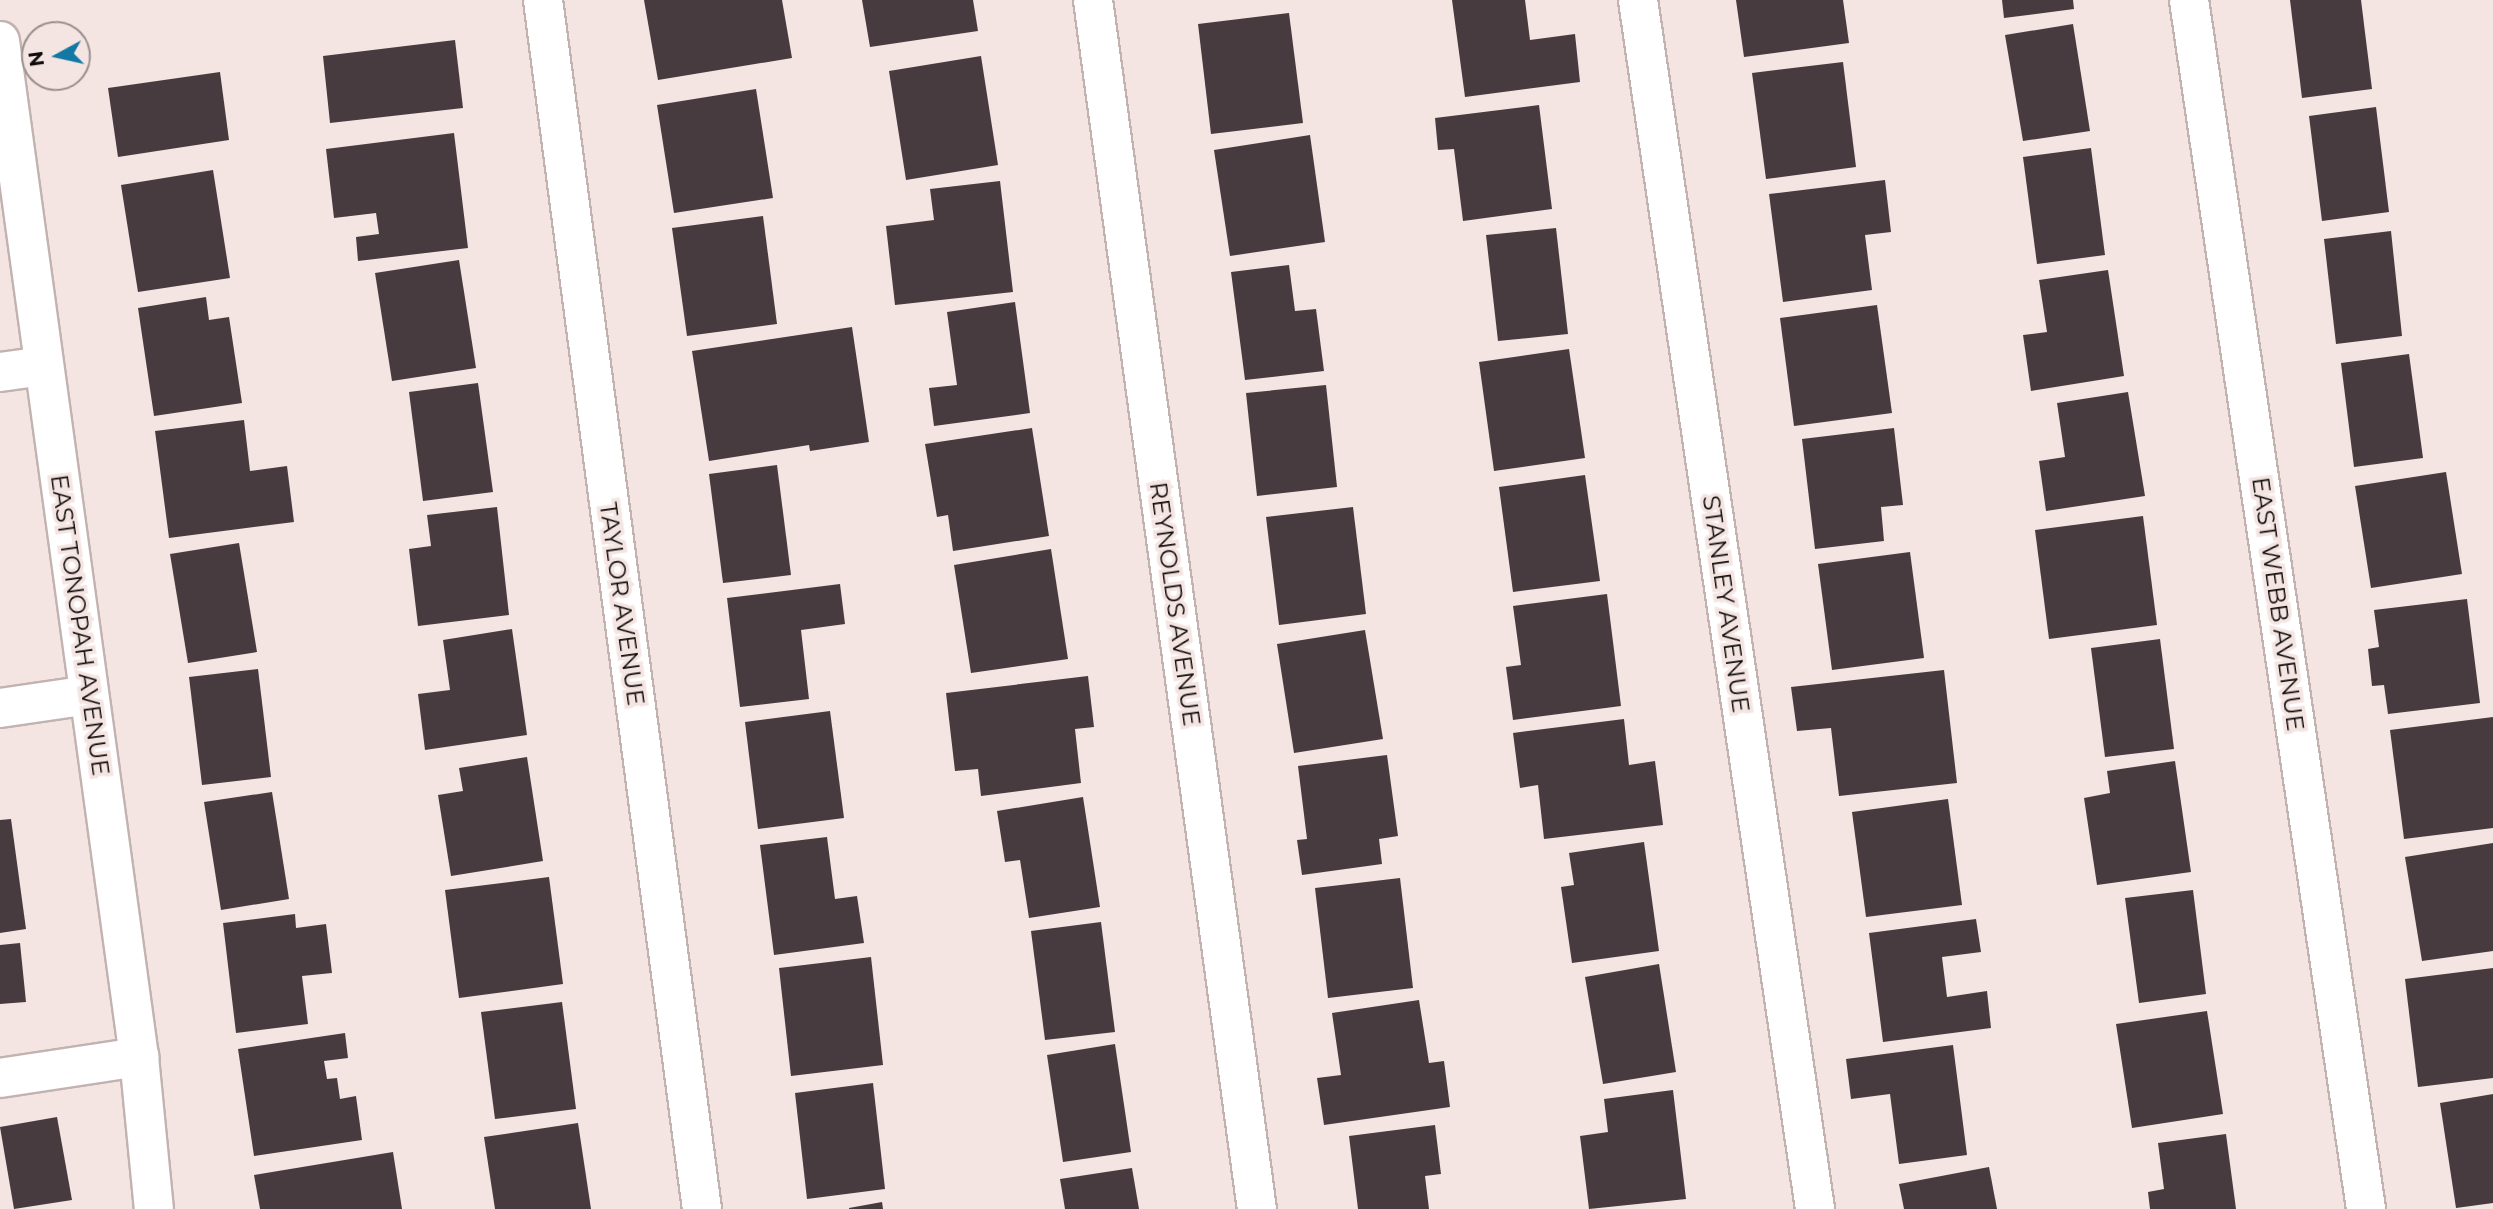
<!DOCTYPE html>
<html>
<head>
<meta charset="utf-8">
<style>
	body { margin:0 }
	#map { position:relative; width:2493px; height:1209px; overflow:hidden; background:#f4e5e2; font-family:Montserrat,sans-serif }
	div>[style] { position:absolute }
	.building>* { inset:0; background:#473b3f }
	.roads { filter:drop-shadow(2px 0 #c2b3b1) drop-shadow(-2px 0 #c2b3b1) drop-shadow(0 2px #c2b3b1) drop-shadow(0 -2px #c2b3b1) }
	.minor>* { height:38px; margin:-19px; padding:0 19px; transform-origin:19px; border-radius:19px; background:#fff }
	span { translate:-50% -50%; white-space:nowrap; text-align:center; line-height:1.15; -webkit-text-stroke:7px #f4e5e2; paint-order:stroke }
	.street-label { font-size:24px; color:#110d0c }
	.north { position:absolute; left:21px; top:21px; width:70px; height:70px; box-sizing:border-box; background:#f4e5e2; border:2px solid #998f8c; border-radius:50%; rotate:262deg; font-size:19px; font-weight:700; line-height:28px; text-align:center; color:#110d0c }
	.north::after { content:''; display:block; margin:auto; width:24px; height:32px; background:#1278a4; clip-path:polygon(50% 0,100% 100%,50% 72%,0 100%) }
</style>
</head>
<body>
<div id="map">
	<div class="building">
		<i style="clip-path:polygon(644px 0,782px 0,792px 58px,658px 80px)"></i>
		<i style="clip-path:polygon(862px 0,973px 0,978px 31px,870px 47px)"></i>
		<i style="clip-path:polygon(1452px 0,1525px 0,1530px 40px,1575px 34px,1580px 82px,1465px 97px)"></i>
		<i style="clip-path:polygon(1736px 0,1843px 0,1849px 43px,1744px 57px)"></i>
		<i style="clip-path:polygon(2002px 0,2073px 0,2074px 9px,2004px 18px)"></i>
		<i style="clip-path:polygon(2290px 0,2361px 0,2372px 89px,2302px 98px)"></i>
		<i style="clip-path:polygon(1289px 13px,1303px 123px,1211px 134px,1198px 24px)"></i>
		<i style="clip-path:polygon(2073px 24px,2090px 131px,2023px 141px,2005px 35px)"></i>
		<i style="clip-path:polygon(455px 40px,463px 108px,330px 123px,323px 56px)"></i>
		<i style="clip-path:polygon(981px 56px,998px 165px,906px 180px,889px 71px)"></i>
		<i style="clip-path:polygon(1843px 62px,1856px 167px,1766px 179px,1752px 73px)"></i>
		<i style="clip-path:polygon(220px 72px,229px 140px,118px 157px,108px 88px)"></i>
		<i style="clip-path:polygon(756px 89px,773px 198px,674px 213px,657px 105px)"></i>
		<i style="clip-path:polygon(1539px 105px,1552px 209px,1463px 221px,1454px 149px,1438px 150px,1435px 118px)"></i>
		<i style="clip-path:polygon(2376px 107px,2389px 212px,2322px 221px,2309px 116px)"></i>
		<i style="clip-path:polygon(454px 133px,468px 248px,358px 261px,356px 237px,379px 234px,376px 213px,334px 218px,326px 149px)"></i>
		<i style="clip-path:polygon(1310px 135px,1325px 242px,1230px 256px,1214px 150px)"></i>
		<i style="clip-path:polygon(2091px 148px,2105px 255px,2037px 264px,2023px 157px)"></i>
		<i style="clip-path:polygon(213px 170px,230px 278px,138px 292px,121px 185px)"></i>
		<i style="clip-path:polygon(1885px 180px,1891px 232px,1865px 235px,1872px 290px,1783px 302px,1769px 194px)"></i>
		<i style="clip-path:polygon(1000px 181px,1013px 292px,895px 305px,886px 226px,934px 220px,930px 189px)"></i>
		<i style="clip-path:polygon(763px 216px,777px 324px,687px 336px,672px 228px)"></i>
		<i style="clip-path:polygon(1556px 228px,1568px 334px,1498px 341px,1486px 235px)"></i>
		<i style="clip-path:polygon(2391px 231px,2402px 336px,2336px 344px,2324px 239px)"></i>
		<i style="clip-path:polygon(459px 260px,476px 368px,392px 381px,375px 273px)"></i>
		<i style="clip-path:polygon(1289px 265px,1295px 311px,1316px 309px,1324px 371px,1245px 380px,1231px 272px)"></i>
		<i style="clip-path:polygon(2108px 270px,2124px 376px,2031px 391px,2023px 335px,2047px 332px,2039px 280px)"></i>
		<i style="clip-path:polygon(206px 297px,209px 320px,229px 317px,242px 403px,154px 416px,138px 308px)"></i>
		<i style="clip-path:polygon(1015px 302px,1030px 413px,934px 426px,929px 388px,957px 385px,947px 312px)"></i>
		<i style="clip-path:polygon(1877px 305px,1892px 413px,1794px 426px,1780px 318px)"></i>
		<i style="clip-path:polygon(852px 327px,869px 442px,810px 451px,809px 445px,709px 461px,692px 351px)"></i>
		<i style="clip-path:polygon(1569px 349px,1585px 458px,1494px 471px,1479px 362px)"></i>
		<i style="clip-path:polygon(2409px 354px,2423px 458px,2354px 467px,2341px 363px)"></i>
		<i style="clip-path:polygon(478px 383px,493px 492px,423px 501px,409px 392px)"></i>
		<i style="clip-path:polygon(1326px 385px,1337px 487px,1257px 496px,1246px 393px)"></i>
		<i style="clip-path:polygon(2128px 392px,2145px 496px,2046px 511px,2039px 461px,2065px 457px,2057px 403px)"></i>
		<i style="clip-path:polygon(244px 420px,250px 471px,287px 466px,294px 522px,169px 538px,155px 431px)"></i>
		<i style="clip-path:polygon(1032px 428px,1049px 536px,953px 551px,948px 515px,937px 517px,925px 444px)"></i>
		<i style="clip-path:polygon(1894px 428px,1903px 505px,1881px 507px,1884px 541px,1815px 549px,1802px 439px)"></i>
		<i style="clip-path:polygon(777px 465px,791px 575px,723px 583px,709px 474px)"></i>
		<i style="clip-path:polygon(2446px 472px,2462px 574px,2371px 588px,2355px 486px)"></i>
		<i style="clip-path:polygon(1585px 475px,1600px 581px,1513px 592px,1499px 487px)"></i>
		<i style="clip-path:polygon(497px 507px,509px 615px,418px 626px,409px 549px,431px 546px,427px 515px)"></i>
		<i style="clip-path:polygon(1353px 507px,1366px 614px,1279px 625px,1266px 517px)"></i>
		<i style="clip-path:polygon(2143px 516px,2157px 625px,2049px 639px,2035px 530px)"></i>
		<i style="clip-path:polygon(239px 543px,257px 652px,188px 663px,170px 554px)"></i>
		<i style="clip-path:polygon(1051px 549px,1068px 659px,971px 673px,954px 565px)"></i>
		<i style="clip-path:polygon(1910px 552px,1924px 658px,1832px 670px,1818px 564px)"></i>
		<i style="clip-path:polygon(840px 584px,845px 624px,801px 630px,809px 699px,740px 707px,727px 598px)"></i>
		<i style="clip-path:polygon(1607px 594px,1621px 706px,1513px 720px,1506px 667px,1521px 665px,1513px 606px)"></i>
		<i style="clip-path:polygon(2467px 599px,2480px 703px,2388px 714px,2384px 685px,2372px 686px,2368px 649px,2379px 647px,2374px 610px)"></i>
		<i style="clip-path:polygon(512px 629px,527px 735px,425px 750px,418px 694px,450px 690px,443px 640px)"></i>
		<i style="clip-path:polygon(1365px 630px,1383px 739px,1294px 753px,1277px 644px)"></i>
		<i style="clip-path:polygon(2160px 639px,2174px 749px,2105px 757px,2091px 648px)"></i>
		<i style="clip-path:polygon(258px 669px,271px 777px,202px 785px,189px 677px)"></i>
		<i style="clip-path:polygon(1944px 670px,1957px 783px,1839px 796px,1831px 728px,1797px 731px,1791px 687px)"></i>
		<i style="clip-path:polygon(1088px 676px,1094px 727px,1075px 729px,1081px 783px,981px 796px,978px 769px,955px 771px,946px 693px)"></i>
		<i style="clip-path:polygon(830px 711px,844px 818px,758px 829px,745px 722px)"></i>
		<i style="clip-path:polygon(2493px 717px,2493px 828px,2404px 839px,2390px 730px)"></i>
		<i style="clip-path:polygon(1624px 719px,1629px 765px,1655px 761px,1663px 825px,1544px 839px,1538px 785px,1520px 788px,1513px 733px)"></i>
		<i style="clip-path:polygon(1387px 755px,1398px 836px,1379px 839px,1382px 864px,1302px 875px,1297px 840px,1307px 839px,1298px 766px)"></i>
		<i style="clip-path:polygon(527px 757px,543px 861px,451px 876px,438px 795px,463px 791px,459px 768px)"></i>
		<i style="clip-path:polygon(2175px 761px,2191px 872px,2097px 885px,2084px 798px,2110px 793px,2107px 771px)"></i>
		<i style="clip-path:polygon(272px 792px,289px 899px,221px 910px,204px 802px)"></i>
		<i style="clip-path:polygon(1083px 797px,1100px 907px,1029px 918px,1020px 860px,1005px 862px,997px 811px)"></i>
		<i style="clip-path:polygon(1948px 799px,1962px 905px,1866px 917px,1852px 812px)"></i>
		<i style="clip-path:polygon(11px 819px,26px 929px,0 933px,0 820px)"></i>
		<i style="clip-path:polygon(827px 837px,835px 899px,857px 896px,864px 943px,774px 955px,760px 845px)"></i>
		<i style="clip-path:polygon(1644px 842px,1659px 951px,1572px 963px,1561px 887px,1574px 885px,1569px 853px)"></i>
		<i style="clip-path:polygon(2493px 843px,2493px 951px,2422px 961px,2405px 857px)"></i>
		<i style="clip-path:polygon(549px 877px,563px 984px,459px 998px,445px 890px)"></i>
		<i style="clip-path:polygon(1400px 878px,1413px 988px,1328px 998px,1315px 888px)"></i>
		<i style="clip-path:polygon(2193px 890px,2206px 994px,2139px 1003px,2125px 898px)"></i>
		<i style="clip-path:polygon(295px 914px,296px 928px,326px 924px,332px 973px,302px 976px,308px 1024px,236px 1033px,223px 923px)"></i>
		<i style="clip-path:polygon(1976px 919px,1981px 952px,1942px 957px,1947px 997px,1987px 991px,1991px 1028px,1883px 1042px,1869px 933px)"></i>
		<i style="clip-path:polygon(1101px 922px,1115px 1032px,1045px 1040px,1031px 931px)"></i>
		<i style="clip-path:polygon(20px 943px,26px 1002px,0 1004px,0 945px)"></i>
		<i style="clip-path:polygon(871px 957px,883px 1065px,791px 1076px,779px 968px)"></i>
		<i style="clip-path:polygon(1659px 964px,1676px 1072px,1603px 1084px,1585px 977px)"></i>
		<i style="clip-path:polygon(2493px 968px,2493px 1078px,2418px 1087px,2405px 979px)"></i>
		<i style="clip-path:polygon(1419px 1000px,1429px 1063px,1444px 1061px,1450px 1107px,1324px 1125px,1317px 1078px,1341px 1075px,1332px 1013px)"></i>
		<i style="clip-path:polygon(562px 1002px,576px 1109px,495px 1119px,481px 1012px)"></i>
		<i style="clip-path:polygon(2207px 1011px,2223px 1114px,2132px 1128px,2116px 1024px)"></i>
		<i style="clip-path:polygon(345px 1033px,348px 1058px,324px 1061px,327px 1079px,337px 1078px,340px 1099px,356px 1096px,362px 1140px,254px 1156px,238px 1049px)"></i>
		<i style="clip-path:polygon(1115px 1044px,1131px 1152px,1063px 1162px,1047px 1055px)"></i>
		<i style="clip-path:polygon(1953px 1045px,1967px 1155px,1899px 1164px,1890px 1094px,1851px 1099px,1846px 1059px)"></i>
		<i style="clip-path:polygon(873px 1083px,885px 1189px,807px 1199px,795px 1093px)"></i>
		<i style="clip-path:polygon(1673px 1090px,1686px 1199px,1589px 1209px,1580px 1136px,1608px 1132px,1604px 1099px)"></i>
		<i style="clip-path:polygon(2493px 1094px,2493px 1203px,2456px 1208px,2440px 1103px)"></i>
		<i style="clip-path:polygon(57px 1117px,72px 1200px,14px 1209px,0 1127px)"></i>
		<i style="clip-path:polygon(578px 1123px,591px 1209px,495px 1209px,484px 1137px)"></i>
		<i style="clip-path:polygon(1435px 1125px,1441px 1174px,1425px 1176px,1429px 1209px,1358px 1209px,1349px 1136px)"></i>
		<i style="clip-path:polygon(2226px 1134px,2236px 1209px,2150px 1209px,2148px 1192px,2164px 1189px,2158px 1143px)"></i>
		<i style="clip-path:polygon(393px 1152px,402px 1209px,260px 1209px,254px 1175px)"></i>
		<i style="clip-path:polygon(1989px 1167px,1997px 1209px,1904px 1209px,1899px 1184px)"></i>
		<i style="clip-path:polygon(1132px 1168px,1139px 1209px,1065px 1209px,1060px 1179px)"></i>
		<i style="clip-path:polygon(882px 1202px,883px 1209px,849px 1209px,849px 1208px)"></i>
	</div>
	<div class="roads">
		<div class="minor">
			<i style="left:543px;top:0;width:1219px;rotate:82.51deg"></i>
			<i style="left:1093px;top:0;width:1220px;rotate:82.28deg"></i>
			<i style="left:1638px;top:0;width:1222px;rotate:81.67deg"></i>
			<i style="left:2189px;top:0;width:1222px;rotate:81.67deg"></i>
			<i style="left:0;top:41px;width:1025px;rotate:82.21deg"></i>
			<i style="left:139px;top:1057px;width:153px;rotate:84.4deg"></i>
			<i style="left:0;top:372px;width:44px;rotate:-7.8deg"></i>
			<i style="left:0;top:708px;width:90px;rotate:-8.3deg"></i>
			<i style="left:0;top:1078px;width:141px;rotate:-8.6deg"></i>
		</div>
	</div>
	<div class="street-label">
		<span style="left:622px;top:604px;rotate:82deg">TAYLOR AVENUE</span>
		<span style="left:1175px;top:604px;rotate:82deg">REYNOLDS AVENUE</span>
		<span style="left:1726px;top:604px;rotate:82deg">STANLEY AVENUE</span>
		<span style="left:2278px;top:604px;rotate:82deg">EAST WEBB AVENUE</span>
		<span style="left:80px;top:625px;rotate:82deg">EAST TONOPAH AVENUE</span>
	</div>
	<div class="north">N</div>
</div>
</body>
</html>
